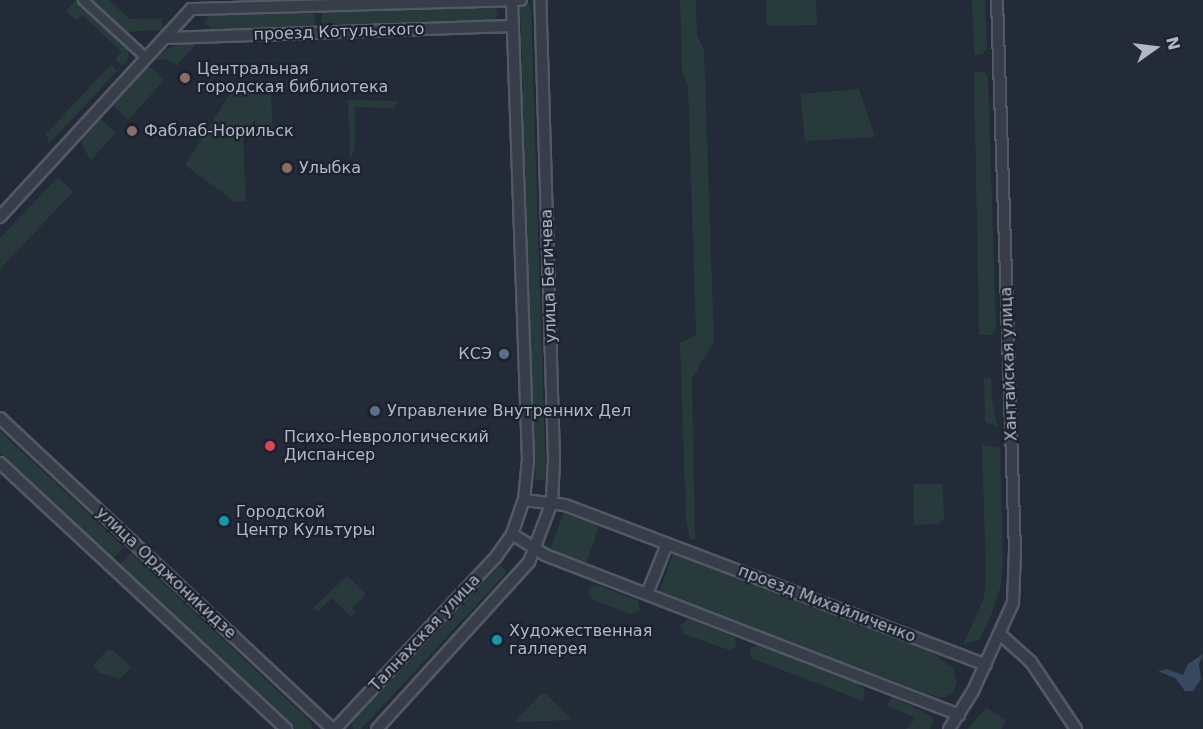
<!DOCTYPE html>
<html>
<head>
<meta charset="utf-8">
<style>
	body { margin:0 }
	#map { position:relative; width:1203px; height:729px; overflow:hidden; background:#232b38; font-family:"DejaVu Sans",sans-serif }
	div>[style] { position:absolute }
	.green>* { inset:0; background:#283a3c }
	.water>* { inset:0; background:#394861 }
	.roads { filter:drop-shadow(2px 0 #525864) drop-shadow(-2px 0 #525864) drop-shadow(0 2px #525864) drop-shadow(0 -2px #525864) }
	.minor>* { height:8px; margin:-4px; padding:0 4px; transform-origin:4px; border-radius:4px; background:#373d49 }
	.tertiary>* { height:10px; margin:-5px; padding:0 5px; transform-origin:5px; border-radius:5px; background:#373d49 }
	.dots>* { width:16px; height:16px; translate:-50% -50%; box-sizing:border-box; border:3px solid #1c222e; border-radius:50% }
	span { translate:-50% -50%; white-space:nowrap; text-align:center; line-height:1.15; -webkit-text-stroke:4.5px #1c222e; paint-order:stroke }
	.street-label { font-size:16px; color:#b2b8c5 }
	.poi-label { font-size:16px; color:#b2b8c5 }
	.left { translate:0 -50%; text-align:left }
	.right { translate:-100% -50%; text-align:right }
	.north { position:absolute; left:1125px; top:18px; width:60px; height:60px; -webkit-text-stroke:4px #1c222e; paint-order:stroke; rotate:76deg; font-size:16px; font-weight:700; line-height:24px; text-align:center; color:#b2b8c5 }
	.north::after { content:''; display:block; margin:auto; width:21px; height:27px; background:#b2b8c5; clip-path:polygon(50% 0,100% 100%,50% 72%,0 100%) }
</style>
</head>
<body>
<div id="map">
	<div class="green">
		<i style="clip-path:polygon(76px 0,127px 47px,129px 58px,122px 66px,115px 59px,122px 52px,82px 15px,77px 21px,66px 11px)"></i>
		<i style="clip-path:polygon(92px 0,109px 0,129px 19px,162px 18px,163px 30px,126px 32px)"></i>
		<i style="clip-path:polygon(680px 0,696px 0,697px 36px,704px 49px,714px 341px,692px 379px,695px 540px,690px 539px,686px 520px,680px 343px,696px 335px,688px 87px,682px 71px)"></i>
		<i style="clip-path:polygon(766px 0,816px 0,817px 25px,767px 26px)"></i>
		<i style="clip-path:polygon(972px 0,985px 0,987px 49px,982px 54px,974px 55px)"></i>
		<i style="clip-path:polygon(527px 2px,531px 7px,546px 481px,535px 479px,520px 7px)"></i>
		<i style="clip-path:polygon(493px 6px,498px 13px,493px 22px,322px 27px,322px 11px)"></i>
		<i style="clip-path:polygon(315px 11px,315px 27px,212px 30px,204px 22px,211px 15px)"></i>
		<i style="clip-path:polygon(187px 42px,198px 42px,177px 65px,165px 59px,153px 61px,168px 48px)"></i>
		<i style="clip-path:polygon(111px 64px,117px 71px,49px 144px,46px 134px)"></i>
		<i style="clip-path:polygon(149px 66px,164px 80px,128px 120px,113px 106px)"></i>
		<i style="clip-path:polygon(974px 72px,984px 72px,988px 77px,996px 329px,991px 335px,979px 335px)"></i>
		<i style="clip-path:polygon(859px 89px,875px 137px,805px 141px,800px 94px)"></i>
		<i style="clip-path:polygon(271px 91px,273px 138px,243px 139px,246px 201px,235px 202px,185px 165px,231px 92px)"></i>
		<i style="clip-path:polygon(348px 100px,398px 101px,394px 108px,355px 107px,355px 148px,350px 160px)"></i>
		<i style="clip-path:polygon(101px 119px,116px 133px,91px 160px,82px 146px,82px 140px)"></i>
		<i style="clip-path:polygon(58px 177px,73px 192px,0 269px,0 238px)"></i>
		<i style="clip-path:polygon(991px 378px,992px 401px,998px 427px,985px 422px,984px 379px)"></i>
		<i style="clip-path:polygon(0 431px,124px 547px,113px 559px,0 453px)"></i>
		<i style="clip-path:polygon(982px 445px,1000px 448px,1003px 556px,1001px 585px,989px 621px,980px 639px,963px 645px,983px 601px,986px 581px)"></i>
		<i style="clip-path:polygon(943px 484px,944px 518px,939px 524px,914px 525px,913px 484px)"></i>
		<i style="clip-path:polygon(563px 513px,599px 526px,586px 564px,550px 551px)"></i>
		<i style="clip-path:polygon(131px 553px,310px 721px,313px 729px,295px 729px,119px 565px)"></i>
		<i style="clip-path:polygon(673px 554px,933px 653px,953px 669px,957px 683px,954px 690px,946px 697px,936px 697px,659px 592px)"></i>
		<i style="clip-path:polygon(500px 565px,507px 572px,361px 729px,353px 729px,352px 723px)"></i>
		<i style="clip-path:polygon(347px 576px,366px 594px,352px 609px,356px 612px,351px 617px,332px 598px,318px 612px,314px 607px)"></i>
		<i style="clip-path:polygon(596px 585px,638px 600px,640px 610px,630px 614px,591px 599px,588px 590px)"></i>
		<i style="clip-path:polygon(689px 619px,735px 637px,736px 647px,729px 650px,684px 634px,680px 625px)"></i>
		<i style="clip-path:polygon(759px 645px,856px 682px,865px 691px,863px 701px,751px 658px,750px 648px)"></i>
		<i style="clip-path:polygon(107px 650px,114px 651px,131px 667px,120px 679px,100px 673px,93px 666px)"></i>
		<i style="clip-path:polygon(541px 694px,546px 694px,573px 720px,514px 722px)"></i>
		<i style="clip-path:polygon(892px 697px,931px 716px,934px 721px,930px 729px,906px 729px,916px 718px,887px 706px)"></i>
		<i style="clip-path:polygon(986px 707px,1006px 720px,1001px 729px,968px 729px)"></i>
	</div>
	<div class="water">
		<i style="clip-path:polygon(1203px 654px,1199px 664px,1201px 679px,1193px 691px,1185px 691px,1175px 678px,1158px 671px,1167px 669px,1183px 675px,1188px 664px)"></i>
	</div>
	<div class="roads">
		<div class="minor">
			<i style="left:83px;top:0;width:86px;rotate:42.6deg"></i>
		</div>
		<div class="tertiary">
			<i style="left:165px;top:38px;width:348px;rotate:-2deg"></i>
			<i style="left:0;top:217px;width:282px;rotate:-47.4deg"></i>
			<i style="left:191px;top:9px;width:330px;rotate:-1.6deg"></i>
			<i style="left:0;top:418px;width:455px;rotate:43.1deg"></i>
			<i style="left:0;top:463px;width:391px;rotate:42.9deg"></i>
			<i style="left:524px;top:500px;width:41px;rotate:7deg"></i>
			<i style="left:565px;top:505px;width:450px;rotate:20.8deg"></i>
			<i style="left:512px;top:534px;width:39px;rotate:32deg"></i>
			<i style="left:545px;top:555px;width:444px;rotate:21.1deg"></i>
			<i style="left:647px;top:594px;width:54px;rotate:-68.2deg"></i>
			<i style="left:1001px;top:635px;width:40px;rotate:42deg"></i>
			<i style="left:1031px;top:662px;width:81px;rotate:56.1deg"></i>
			<i style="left:335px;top:729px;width:236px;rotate:-46.9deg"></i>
			<i style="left:496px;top:557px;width:28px;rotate:-55deg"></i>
			<i style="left:512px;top:534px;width:36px;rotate:-71deg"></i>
			<i style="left:524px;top:500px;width:40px;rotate:-84.3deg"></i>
			<i style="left:528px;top:460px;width:460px;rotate:-92deg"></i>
			<i style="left:377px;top:729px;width:226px;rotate:-47.7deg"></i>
			<i style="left:529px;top:562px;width:64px;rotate:-69deg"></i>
			<i style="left:552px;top:502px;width:43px;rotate:-87.3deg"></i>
			<i style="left:554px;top:459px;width:459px;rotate:-91.7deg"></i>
			<i style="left:949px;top:729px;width:45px;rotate:-57.7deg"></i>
			<i style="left:973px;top:691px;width:97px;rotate:-65.6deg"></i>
			<i style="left:1013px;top:603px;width:51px;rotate:-87.8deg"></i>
			<i style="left:1015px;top:552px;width:552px;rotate:-91.87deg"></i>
		</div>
	</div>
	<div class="dots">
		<i style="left:185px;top:78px;background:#8d6e63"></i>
		<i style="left:132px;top:131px;background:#8d6e63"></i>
		<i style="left:287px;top:168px;background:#8d6e63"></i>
		<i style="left:504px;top:354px;background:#5c6f8a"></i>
		<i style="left:375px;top:411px;background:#5c6f8a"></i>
		<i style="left:270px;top:446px;background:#e0444e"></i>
		<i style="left:224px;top:521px;background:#0f9aa8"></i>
		<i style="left:497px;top:640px;background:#0f9aa8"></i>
	</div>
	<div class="street-label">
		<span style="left:339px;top:32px;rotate:-2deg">проезд Котульского</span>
		<span style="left:549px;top:276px;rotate:-92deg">улица Бегичева</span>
		<span style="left:1009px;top:364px;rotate:-92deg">Хантайская улица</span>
		<span style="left:166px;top:573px;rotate:43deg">улица Орджоникидзе</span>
		<span style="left:827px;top:604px;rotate:21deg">проезд Михайличенко</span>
		<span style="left:425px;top:633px;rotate:-47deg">Талнахская улица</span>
	</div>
	<div class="poi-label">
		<span class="left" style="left:197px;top:78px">Центральная<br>городская библиотека</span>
		<span class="left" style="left:144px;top:131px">Фаблаб-Норильск</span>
		<span class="left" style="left:299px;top:168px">Улыбка</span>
		<span class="right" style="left:492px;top:354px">КСЭ</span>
		<span class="left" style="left:387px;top:411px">Управление Внутренних Дел</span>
		<span class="left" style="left:284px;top:446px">Психо-Неврологический<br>Диспансер</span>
		<span class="left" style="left:236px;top:521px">Городской<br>Центр Культуры</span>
		<span class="left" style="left:509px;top:640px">Художественная<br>галлерея</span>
	</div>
	<div class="north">N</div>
</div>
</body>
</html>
